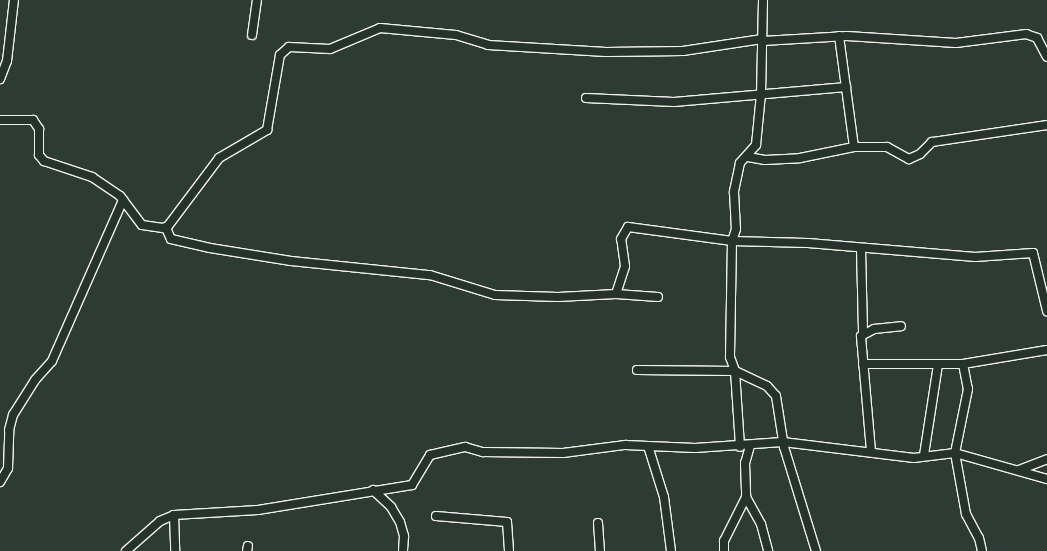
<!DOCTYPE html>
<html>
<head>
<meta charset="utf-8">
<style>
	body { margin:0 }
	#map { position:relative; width:1047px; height:551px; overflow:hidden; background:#2e3b34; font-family:"Patrick Hand",sans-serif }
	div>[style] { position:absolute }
	.roads { filter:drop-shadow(1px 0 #f4f1e8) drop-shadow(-1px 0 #f4f1e8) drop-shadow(0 1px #f4f1e8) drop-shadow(0 -1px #f4f1e8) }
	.minor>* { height:8px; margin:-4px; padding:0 4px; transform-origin:4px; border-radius:4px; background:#26332d }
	span { translate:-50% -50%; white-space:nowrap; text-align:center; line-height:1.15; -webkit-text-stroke:5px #26332d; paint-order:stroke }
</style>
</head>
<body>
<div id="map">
	<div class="roads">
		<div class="minor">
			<i style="left:763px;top:0;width:94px;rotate:91.2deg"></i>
			<i style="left:761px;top:94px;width:51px;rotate:95.6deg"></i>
			<i style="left:756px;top:145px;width:24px;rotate:132deg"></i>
			<i style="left:740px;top:163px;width:30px;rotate:102deg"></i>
			<i style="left:734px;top:192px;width:37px;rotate:87deg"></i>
			<i style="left:736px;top:229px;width:13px;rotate:108deg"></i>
			<i style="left:732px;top:241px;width:116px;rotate:91deg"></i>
			<i style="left:730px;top:357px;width:15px;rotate:70deg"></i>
			<i style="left:735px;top:371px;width:35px;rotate:25deg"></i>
			<i style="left:767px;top:386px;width:13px;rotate:48deg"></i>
			<i style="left:776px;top:396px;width:52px;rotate:81.1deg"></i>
			<i style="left:784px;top:447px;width:109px;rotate:72.9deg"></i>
			<i style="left:252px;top:35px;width:35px;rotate:-82deg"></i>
			<i style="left:839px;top:36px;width:112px;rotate:82.3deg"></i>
			<i style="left:763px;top:41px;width:84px;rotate:-3.4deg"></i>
			<i style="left:847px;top:36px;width:109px;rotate:3.7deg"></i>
			<i style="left:956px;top:43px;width:71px;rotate:-7.3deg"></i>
			<i style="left:1026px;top:34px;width:12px;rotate:20deg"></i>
			<i style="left:1037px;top:38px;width:21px;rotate:62deg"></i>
			<i style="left:0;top:79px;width:19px;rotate:-69deg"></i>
			<i style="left:7px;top:61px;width:61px;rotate:-83.5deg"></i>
			<i style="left:586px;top:98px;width:88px;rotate:2.6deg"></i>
			<i style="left:674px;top:102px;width:173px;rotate:-5deg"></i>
			<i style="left:0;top:120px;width:33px"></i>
			<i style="left:33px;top:120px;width:11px;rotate:56deg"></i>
			<i style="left:39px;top:129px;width:26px;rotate:90deg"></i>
			<i style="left:39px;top:155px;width:8px;rotate:50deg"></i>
			<i style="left:44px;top:161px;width:51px;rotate:18.4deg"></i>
			<i style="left:92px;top:177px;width:34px;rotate:34deg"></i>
			<i style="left:120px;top:196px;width:36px;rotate:53deg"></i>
			<i style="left:142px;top:225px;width:21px;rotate:8deg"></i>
			<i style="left:163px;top:228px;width:5px;rotate:-22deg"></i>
			<i style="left:168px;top:226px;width:85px;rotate:-53.1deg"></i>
			<i style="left:219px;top:158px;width:56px;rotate:-30.3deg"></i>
			<i style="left:267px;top:130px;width:76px;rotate:-80.2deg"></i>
			<i style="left:280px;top:55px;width:12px;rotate:-42deg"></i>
			<i style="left:289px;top:47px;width:41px;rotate:2.8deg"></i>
			<i style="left:330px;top:49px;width:54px;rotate:-22.8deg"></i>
			<i style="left:380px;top:28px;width:76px;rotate:5.3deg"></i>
			<i style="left:456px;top:35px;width:34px;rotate:17deg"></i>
			<i style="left:488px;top:45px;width:118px;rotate:3.4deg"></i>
			<i style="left:606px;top:52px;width:77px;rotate:-0.7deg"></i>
			<i style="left:683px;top:51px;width:80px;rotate:-8.6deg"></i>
			<i style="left:748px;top:157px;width:17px;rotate:10deg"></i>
			<i style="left:765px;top:160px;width:35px;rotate:-3deg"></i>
			<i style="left:800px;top:158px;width:55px;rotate:-11.5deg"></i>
			<i style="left:854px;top:147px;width:33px"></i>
			<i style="left:887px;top:147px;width:25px;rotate:29deg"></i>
			<i style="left:909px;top:159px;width:12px;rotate:-24deg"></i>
			<i style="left:920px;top:154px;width:17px;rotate:-45deg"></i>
			<i style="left:932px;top:142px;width:116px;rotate:-8.4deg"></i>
			<i style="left:166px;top:228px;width:12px;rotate:66deg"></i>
			<i style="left:171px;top:239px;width:40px;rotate:13deg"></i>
			<i style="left:210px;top:248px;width:82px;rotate:9.1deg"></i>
			<i style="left:291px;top:261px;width:140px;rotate:5.8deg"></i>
			<i style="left:430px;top:275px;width:68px;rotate:17.1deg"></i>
			<i style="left:495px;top:295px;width:63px;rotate:1.8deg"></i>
			<i style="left:558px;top:297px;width:58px;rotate:-3deg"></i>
			<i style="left:616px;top:294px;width:42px;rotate:4.1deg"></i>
			<i style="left:861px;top:249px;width:84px;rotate:88.6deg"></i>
			<i style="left:616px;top:294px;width:29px;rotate:-72deg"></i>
			<i style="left:625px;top:266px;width:27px;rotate:-98deg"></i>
			<i style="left:621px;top:239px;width:14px;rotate:-60deg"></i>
			<i style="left:628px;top:227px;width:105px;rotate:7.7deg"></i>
			<i style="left:732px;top:241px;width:76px;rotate:1.5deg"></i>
			<i style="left:808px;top:243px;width:168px;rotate:4.8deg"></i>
			<i style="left:975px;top:257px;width:58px;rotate:-3.9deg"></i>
			<i style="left:1033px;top:253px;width:60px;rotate:76.4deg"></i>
			<i style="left:863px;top:364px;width:100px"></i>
			<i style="left:963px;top:364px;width:85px;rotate:-9.5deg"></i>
			<i style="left:963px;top:364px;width:25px;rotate:79deg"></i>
			<i style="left:968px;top:389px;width:65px;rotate:101.5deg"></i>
			<i style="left:955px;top:453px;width:62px;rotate:79.8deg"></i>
			<i style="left:966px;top:514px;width:27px;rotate:62deg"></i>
			<i style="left:979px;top:538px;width:13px;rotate:77deg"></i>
			<i style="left:637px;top:370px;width:98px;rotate:0.6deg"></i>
			<i style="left:735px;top:371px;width:76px;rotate:86.2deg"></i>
			<i style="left:648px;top:446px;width:53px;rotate:72.6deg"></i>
			<i style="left:664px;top:497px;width:54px;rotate:82.6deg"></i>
			<i style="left:750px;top:446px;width:18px;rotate:106deg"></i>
			<i style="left:745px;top:463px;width:34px;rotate:88deg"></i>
			<i style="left:746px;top:497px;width:31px;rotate:61deg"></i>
			<i style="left:761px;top:524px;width:28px;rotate:75deg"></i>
			<i style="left:871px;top:451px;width:115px;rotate:-95deg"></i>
			<i style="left:861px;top:336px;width:15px;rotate:-28deg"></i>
			<i style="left:874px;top:329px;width:27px;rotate:-6deg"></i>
			<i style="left:924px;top:455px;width:91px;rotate:-81.2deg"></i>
			<i style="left:1019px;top:470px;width:30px;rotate:-21deg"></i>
			<i style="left:0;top:482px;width:16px;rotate:-60deg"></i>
			<i style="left:8px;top:468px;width:38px;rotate:-88deg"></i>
			<i style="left:9px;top:430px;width:16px;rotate:-75deg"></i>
			<i style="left:13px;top:415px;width:41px;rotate:-57.8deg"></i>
			<i style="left:35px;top:380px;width:25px;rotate:-48deg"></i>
			<i style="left:52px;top:361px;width:176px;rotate:-66.2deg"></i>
			<i style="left:373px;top:490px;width:25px;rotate:43deg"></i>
			<i style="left:391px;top:507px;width:17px;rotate:59deg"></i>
			<i style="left:400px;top:522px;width:15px;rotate:74deg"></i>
			<i style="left:404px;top:536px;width:15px;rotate:94deg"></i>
			<i style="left:174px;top:515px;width:36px;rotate:88deg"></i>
			<i style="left:436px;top:516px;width:71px;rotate:4.8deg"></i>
			<i style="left:507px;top:522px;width:29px;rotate:86deg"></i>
			<i style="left:598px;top:523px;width:28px;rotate:86deg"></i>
			<i style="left:126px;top:551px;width:45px;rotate:-41.4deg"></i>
			<i style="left:160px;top:521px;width:15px;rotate:-23deg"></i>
			<i style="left:174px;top:515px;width:84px;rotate:-3.4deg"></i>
			<i style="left:258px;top:510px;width:156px;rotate:-9.2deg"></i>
			<i style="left:412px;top:485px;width:35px;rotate:-59deg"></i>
			<i style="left:430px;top:455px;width:36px;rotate:-13deg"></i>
			<i style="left:465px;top:447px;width:19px;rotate:16deg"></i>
			<i style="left:483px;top:452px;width:80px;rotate:0.7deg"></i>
			<i style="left:563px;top:453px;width:63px;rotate:-7.4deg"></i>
			<i style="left:625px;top:445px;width:70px;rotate:2.5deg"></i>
			<i style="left:695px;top:448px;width:88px;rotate:-3.9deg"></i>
			<i style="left:783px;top:442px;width:132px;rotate:7deg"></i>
			<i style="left:914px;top:458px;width:41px;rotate:-7deg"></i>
			<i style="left:955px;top:453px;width:96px;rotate:15.8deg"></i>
			<i style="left:247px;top:551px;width:5px;rotate:-79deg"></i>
			<i style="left:724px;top:551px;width:10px;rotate:-90deg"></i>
			<i style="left:724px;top:541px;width:49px;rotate:-63.4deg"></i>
		</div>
	</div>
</div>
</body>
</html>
